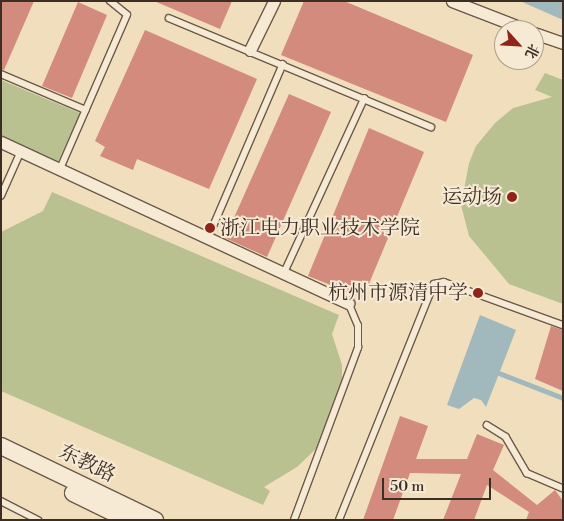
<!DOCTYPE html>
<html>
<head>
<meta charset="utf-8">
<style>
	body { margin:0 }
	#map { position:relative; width:564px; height:521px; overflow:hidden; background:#f1debd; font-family:"Libre Bodoni","Noto Serif SC",serif }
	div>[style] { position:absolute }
	.green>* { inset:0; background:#bac191 }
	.water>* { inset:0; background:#a1b9bd }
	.stream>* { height:4.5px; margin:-2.25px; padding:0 2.25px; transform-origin:2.25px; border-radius:2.25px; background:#a1b9bd }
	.building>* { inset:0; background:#d28b7c }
	.roads { filter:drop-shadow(1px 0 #6a5a4b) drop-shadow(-1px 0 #6a5a4b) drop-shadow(0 1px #6a5a4b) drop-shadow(0 -1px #6a5a4b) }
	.lane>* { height:5.5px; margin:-2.75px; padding:0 2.75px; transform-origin:2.75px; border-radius:2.75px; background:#f6ead4 }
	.street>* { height:11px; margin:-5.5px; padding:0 5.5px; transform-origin:5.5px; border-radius:5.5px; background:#f6ead4 }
	.secondary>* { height:16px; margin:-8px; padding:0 8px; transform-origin:8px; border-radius:8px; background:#f6ead4 }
	.dots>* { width:14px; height:14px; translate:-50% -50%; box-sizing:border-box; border:2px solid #f6ead4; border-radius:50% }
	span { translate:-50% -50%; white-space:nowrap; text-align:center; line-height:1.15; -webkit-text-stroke:4px #f6ead4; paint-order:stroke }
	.poi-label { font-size:20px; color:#3d2e25 }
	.right { translate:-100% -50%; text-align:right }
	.left { translate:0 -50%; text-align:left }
	.street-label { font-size:20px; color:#3d2e25 }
	.frame { position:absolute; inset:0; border:2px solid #3d2e25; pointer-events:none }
	.north { position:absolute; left:494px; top:20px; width:50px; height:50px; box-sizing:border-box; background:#f6ead4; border:1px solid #ac9f8e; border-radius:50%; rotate:116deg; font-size:14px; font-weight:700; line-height:20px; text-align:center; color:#3d2e25 }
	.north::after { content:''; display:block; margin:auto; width:18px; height:22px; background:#8f2418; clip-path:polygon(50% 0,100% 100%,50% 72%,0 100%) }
	.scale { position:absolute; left:382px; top:478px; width:109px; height:22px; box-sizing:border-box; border:2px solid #3d2e25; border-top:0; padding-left:6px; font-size:15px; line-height:18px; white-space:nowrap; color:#3d2e25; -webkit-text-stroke:4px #f6ead4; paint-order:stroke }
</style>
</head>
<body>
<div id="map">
	<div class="green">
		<i style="clip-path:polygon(545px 73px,563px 80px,563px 304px,509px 284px,469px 236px,461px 205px,469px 163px,476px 146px,495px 123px,513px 108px,552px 97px,535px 90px)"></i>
		<i style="clip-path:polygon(1px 80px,80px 113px,58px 162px,1px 136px)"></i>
		<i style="clip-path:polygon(52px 192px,339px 315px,332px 334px,342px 365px,342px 390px,320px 445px,297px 467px,264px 487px,270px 491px,263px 505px,1px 391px,1px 232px,43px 211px)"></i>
	</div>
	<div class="water">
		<i style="clip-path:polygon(520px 1px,563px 1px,563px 20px)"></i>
		<i style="clip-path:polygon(480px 315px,516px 330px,486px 407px,481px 400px,474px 398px,459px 409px,447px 405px)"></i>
	</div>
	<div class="stream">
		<i style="left:499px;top:373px;width:69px;rotate:21.3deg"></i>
	</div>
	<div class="building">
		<i style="clip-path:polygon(1px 1px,34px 1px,4px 70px,1px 69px)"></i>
		<i style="clip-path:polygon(154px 1px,232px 1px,220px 29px)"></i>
		<i style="clip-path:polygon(304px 1px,344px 1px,473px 55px,446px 122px,281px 55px)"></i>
		<i style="clip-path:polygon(78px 2px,107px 15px,72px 98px,42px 86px)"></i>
		<i style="clip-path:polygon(145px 30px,257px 79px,209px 189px,137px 159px,133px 170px,100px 156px,105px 147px,95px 141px)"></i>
		<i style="clip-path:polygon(289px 94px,331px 112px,267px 257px,225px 238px)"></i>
		<i style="clip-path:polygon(369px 128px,424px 152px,363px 298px,308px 276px)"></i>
		<i style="clip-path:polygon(551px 326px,563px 330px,563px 391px,535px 379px)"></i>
		<i style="clip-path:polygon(400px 416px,428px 426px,416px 459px,467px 459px,477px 434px,504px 445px,493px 470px,537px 505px,555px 490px,563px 501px,563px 520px,526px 520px,529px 512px,487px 485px,474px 520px,443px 520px,461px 474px,410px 473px,393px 520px,363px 520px)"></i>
	</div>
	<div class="roads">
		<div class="lane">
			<i style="left:169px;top:18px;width:284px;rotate:22.6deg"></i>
			<i style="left:1px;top:74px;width:92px;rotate:23deg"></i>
			<i style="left:60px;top:169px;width:168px;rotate:-66.5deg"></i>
			<i style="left:127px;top:15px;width:22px;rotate:-141deg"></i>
			<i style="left:1px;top:196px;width:49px;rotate:-66deg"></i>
			<i style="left:208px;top:238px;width:189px;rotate:-66.7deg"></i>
			<i style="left:284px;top:273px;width:192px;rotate:-65.3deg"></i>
			<i style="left:487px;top:425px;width:22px;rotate:32deg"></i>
			<i style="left:506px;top:437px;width:42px;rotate:59.7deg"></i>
			<i style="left:527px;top:473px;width:39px;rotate:23deg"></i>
			<i style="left:1px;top:501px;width:42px;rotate:27.2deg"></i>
			<i style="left:294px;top:520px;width:184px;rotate:-69.6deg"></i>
			<i style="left:358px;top:348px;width:22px;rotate:-90deg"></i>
			<i style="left:358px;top:326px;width:25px;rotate:-113deg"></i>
			<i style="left:339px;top:520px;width:254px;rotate:-68.1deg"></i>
			<i style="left:434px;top:284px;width:10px;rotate:-11deg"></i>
			<i style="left:444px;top:282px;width:127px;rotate:19.9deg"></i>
		</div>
		<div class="street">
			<i style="left:452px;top:1px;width:80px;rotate:21.1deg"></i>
			<i style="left:534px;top:33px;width:31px;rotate:19deg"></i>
			<i style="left:250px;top:50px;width:55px;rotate:-63.9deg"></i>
			<i style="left:1px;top:142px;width:383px;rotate:24.9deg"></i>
		</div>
		<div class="secondary">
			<i style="left:1px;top:446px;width:171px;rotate:25.7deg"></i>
			<i style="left:73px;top:493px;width:61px;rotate:26.1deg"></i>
		</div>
	</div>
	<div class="dots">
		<i style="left:512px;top:197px;background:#8f2418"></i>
		<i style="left:210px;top:228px;background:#8f2418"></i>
		<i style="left:478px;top:293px;background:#8f2418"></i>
	</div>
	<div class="poi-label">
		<span class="right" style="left:502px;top:197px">运动场</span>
		<span class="left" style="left:220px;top:228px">浙江电力职业技术学院</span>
		<span class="right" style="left:468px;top:293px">杭州市源清中学</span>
	</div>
	<div class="street-label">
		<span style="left:87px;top:464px;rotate:26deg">东教路</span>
	</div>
	<div class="frame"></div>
	<div class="north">北</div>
	<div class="scale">50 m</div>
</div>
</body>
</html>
